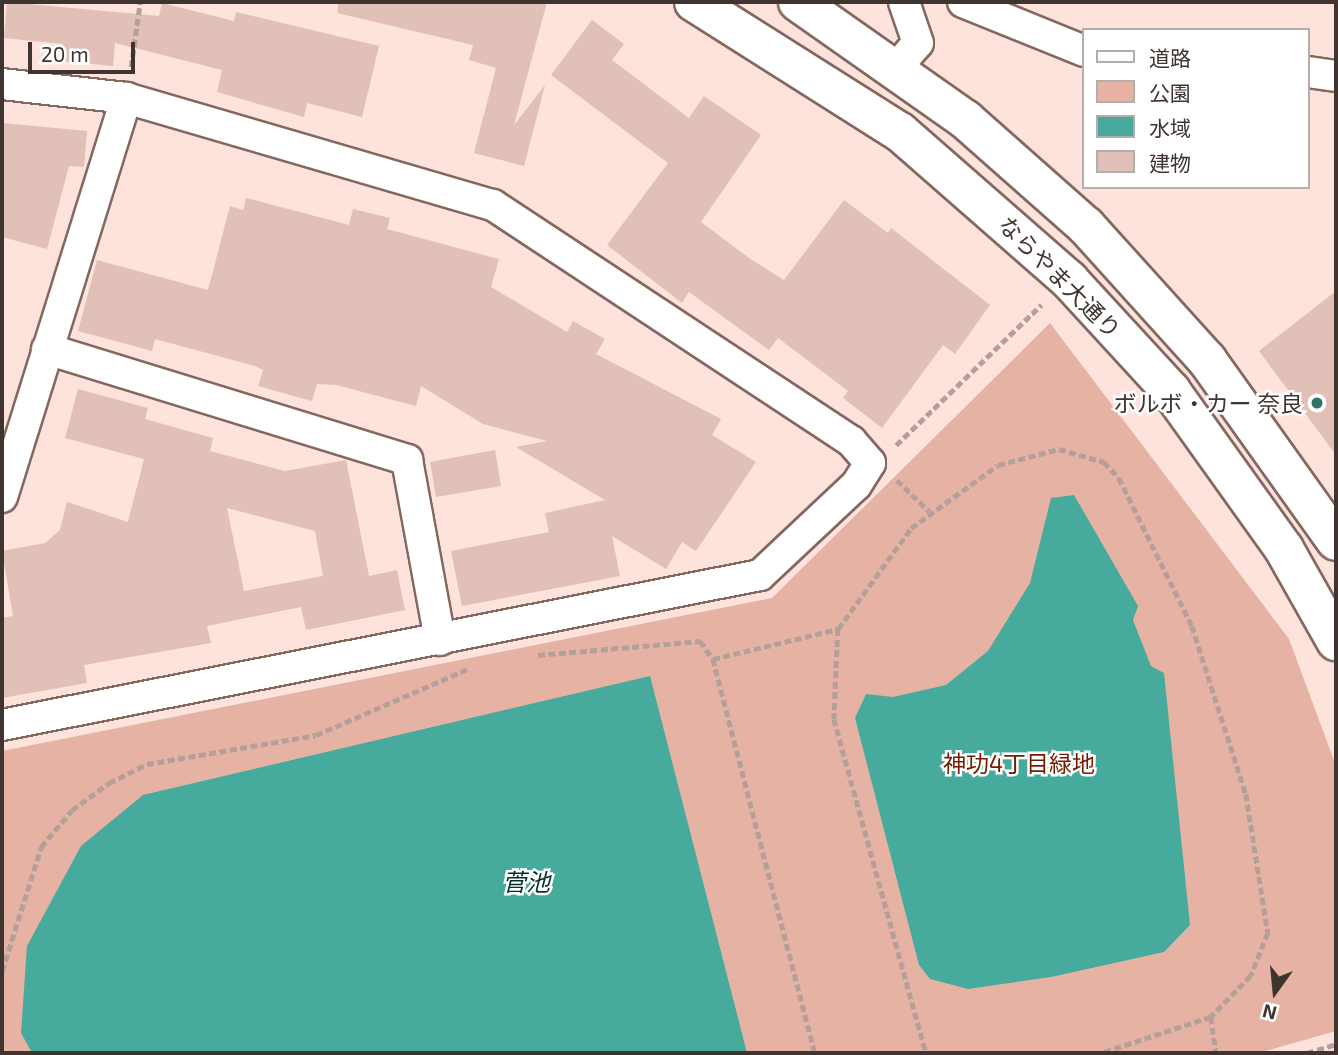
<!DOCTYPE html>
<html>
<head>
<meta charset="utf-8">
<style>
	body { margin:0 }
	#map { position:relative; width:1338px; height:1055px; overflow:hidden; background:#fde3db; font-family:"Exo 2","Noto Sans JP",sans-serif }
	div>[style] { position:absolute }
	.green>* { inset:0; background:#e5b2a3 }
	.water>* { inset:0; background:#46ab9d }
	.building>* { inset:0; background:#e0c0b7 }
	.path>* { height:4.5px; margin-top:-2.25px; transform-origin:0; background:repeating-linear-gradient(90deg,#b4a099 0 7px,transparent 0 10.5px) }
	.roads { filter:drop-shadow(2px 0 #846860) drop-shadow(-2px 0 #846860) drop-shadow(0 2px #846860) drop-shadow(0 -2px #846860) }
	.street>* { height:30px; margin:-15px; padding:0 15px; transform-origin:15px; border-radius:15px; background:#fff }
	.secondary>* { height:38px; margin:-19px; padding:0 19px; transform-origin:19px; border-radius:19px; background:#fff }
	.dots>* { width:19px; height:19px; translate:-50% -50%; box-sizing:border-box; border:4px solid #fff; border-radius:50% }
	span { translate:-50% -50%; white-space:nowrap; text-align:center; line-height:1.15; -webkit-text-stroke:5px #fff; paint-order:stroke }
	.street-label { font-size:23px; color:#403430 }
	.poi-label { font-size:23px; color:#403430 }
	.right { translate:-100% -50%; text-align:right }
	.park-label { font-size:23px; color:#721b00 }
	.water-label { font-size:24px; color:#00312c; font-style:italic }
	.frame { position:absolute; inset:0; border:4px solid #403430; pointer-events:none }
	.legend { position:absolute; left:1082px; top:28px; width:228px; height:161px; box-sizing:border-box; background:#fff; border:2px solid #b3aeac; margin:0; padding:9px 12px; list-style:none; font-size:21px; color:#403430 }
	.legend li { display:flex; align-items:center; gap:14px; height:35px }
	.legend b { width:35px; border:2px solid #b3aeac }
	.north { position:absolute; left:1240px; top:957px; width:70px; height:70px; -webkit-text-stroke:5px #fff; paint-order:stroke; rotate:195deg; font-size:19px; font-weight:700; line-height:28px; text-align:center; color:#403430 }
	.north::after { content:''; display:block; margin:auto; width:24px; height:32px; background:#403430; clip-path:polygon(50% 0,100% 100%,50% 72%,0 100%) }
	.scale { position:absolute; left:28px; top:42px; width:107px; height:32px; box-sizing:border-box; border:4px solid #403430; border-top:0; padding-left:9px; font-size:21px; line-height:24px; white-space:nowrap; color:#403430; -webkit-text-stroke:5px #fff; paint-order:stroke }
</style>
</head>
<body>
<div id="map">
	<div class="green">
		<i style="clip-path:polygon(1050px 323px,1289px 639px,1336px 766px,1336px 1031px,1259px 1053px,2px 1053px,2px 751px,772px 598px)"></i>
	</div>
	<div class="water">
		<i style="clip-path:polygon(1074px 495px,1138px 606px,1133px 620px,1151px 666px,1164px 673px,1190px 925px,1164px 952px,1051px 977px,968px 989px,930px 979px,919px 965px,855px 718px,866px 694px,893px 697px,946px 685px,988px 651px,1030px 583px,1051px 498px)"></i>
		<i style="clip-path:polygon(650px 676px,747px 1053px,32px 1053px,21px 1033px,27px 946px,81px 846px,143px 795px)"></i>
	</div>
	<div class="building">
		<i style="clip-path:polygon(7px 2px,159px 16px,162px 3px,234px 21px,236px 12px,379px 46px,362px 117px,307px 103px,304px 117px,217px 92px,222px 70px,115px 43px,113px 66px,61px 61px,63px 44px,4px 38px)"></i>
		<i style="clip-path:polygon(339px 2px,547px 2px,514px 125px,545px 85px,524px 166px,474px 153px,496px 68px,469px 60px,473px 45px,337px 13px)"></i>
		<i style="clip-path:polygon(592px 20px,624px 44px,612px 60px,689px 118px,704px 96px,761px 135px,701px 222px,749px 258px,784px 280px,844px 200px,888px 233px,891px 228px,990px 305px,955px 354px,943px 345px,882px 428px,843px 398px,848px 391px,778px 338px,769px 350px,689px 292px,682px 303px,607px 245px,668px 163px,551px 75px)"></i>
		<i style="clip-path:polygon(2px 123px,87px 131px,84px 167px,69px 166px,47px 249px,2px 237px)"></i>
		<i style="clip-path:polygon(246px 198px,349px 225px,353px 209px,390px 218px,387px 229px,499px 259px,491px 287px,567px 332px,573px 321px,605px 339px,596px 354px,721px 419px,712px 435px,756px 462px,696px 551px,682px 542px,666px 569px,612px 536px,620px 576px,462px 606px,451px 551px,549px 532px,545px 513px,605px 500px,516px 447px,547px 441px,483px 424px,421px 386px,416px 406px,336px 385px,317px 384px,312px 401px,258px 386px,263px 370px,255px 366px,155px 339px,152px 351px,78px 331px,97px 260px,208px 290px,230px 206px,243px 210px)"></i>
		<i style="clip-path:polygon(1336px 291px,1336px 455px,1259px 351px)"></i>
		<i style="clip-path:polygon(evenodd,78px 389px,148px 408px,145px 419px,213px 438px,210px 451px,285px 471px,346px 460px,369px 576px,397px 570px,405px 610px,306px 630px,301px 607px,207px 626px,211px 643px,84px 665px,87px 683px,2px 698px,2px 618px,13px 616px,2px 551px,45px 543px,60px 530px,67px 502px,128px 522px,144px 459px,65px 438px,78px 389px,227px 508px,315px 531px,323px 576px,244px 591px,227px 508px)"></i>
		<i style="clip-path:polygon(495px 450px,501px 486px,436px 497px,430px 462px)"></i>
	</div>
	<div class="path">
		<i style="left:131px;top:67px;width:66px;rotate:-82.1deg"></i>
		<i style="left:896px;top:445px;width:202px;rotate:-44deg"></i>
		<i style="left:897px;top:480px;width:45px;rotate:44.1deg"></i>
		<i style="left:838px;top:629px;width:90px;rotate:92.5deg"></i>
		<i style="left:834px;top:719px;width:346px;rotate:74.6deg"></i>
		<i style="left:538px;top:655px;width:163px;rotate:-4.9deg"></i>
		<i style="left:700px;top:641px;width:22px;rotate:54deg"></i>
		<i style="left:713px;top:659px;width:129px;rotate:-13.5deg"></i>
		<i style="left:838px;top:629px;width:125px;rotate:-54.1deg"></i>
		<i style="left:911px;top:528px;width:107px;rotate:-35.9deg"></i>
		<i style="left:998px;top:465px;width:63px;rotate:-14.7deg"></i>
		<i style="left:1059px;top:449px;width:47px;rotate:16.1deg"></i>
		<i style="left:1104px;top:462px;width:22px;rotate:47deg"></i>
		<i style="left:1119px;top:478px;width:165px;rotate:63.7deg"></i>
		<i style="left:1192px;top:626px;width:176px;rotate:72.2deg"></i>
		<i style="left:1246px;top:794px;width:141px;rotate:81deg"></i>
		<i style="left:1268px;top:933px;width:46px;rotate:111.6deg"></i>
		<i style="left:1251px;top:976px;width:57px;rotate:134.3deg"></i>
		<i style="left:1211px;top:1017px;width:114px;rotate:161.6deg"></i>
		<i style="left:713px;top:659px;width:407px;rotate:75.5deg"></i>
		<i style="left:2px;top:971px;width:130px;rotate:-72.5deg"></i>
		<i style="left:41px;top:847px;width:48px;rotate:-50deg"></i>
		<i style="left:72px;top:810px;width:46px;rotate:-36.1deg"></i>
		<i style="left:109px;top:783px;width:42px;rotate:-26.6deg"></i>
		<i style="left:147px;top:764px;width:171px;rotate:-9.7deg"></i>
		<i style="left:316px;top:735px;width:166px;rotate:-23.5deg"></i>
		<i style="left:1211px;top:1017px;width:36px;rotate:82deg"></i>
		<i style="left:1307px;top:1053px;width:30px;rotate:-17deg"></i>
	</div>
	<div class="roads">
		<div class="street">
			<i style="left:963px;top:2px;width:131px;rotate:22deg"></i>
			<i style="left:896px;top:68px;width:33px;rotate:-49deg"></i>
			<i style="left:918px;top:43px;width:43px;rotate:-108.9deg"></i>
			<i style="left:1308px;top:72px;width:28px;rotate:8deg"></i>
			<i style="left:2px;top:84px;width:125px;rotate:6.4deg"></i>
			<i style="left:126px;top:98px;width:382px;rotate:16.3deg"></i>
			<i style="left:493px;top:205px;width:429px;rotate:33.4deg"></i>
			<i style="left:851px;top:441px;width:29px;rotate:49deg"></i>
			<i style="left:870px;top:463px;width:26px;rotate:122deg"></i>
			<i style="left:856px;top:485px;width:132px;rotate:136.8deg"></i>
			<i style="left:760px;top:575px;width:773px;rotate:168.81deg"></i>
			<i style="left:47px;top:349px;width:377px;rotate:17.1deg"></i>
			<i style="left:407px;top:460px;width:183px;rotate:79.6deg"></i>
			<i style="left:2px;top:497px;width:418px;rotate:-72.7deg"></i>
		</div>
		<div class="secondary">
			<i style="left:694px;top:2px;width:244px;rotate:32.3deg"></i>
			<i style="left:900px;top:132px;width:225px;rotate:41.2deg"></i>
			<i style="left:1069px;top:280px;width:151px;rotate:47.4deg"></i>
			<i style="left:1171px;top:391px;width:194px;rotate:54.4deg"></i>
			<i style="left:1284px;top:549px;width:106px;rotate:60.5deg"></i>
			<i style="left:798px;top:2px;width:205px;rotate:35.1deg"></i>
			<i style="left:966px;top:120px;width:160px;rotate:41.5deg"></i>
			<i style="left:1086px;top:226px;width:181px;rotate:47.9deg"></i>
			<i style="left:1207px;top:360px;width:222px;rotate:54.5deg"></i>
		</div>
	</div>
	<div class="dots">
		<i style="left:1317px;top:403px;background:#2b7269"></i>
	</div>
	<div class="street-label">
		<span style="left:1060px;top:277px;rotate:45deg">ならやま大通り</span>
	</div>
	<div class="poi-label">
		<span class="right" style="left:1303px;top:403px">ボルボ・カー 奈良</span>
	</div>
	<div class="park-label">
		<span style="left:1019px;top:763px">神功4丁目緑地</span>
	</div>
	<div class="water-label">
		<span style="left:526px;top:882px">菅池</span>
	</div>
	<div class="frame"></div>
	<ul class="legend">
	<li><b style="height:9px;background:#fff"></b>道路</li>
	<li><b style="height:19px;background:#e5b2a3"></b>公園</li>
	<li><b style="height:19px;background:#46ab9d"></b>水域</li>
	<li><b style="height:19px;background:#e0c0b7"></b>建物</li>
	</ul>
	<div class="north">N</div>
	<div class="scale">20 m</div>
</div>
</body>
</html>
